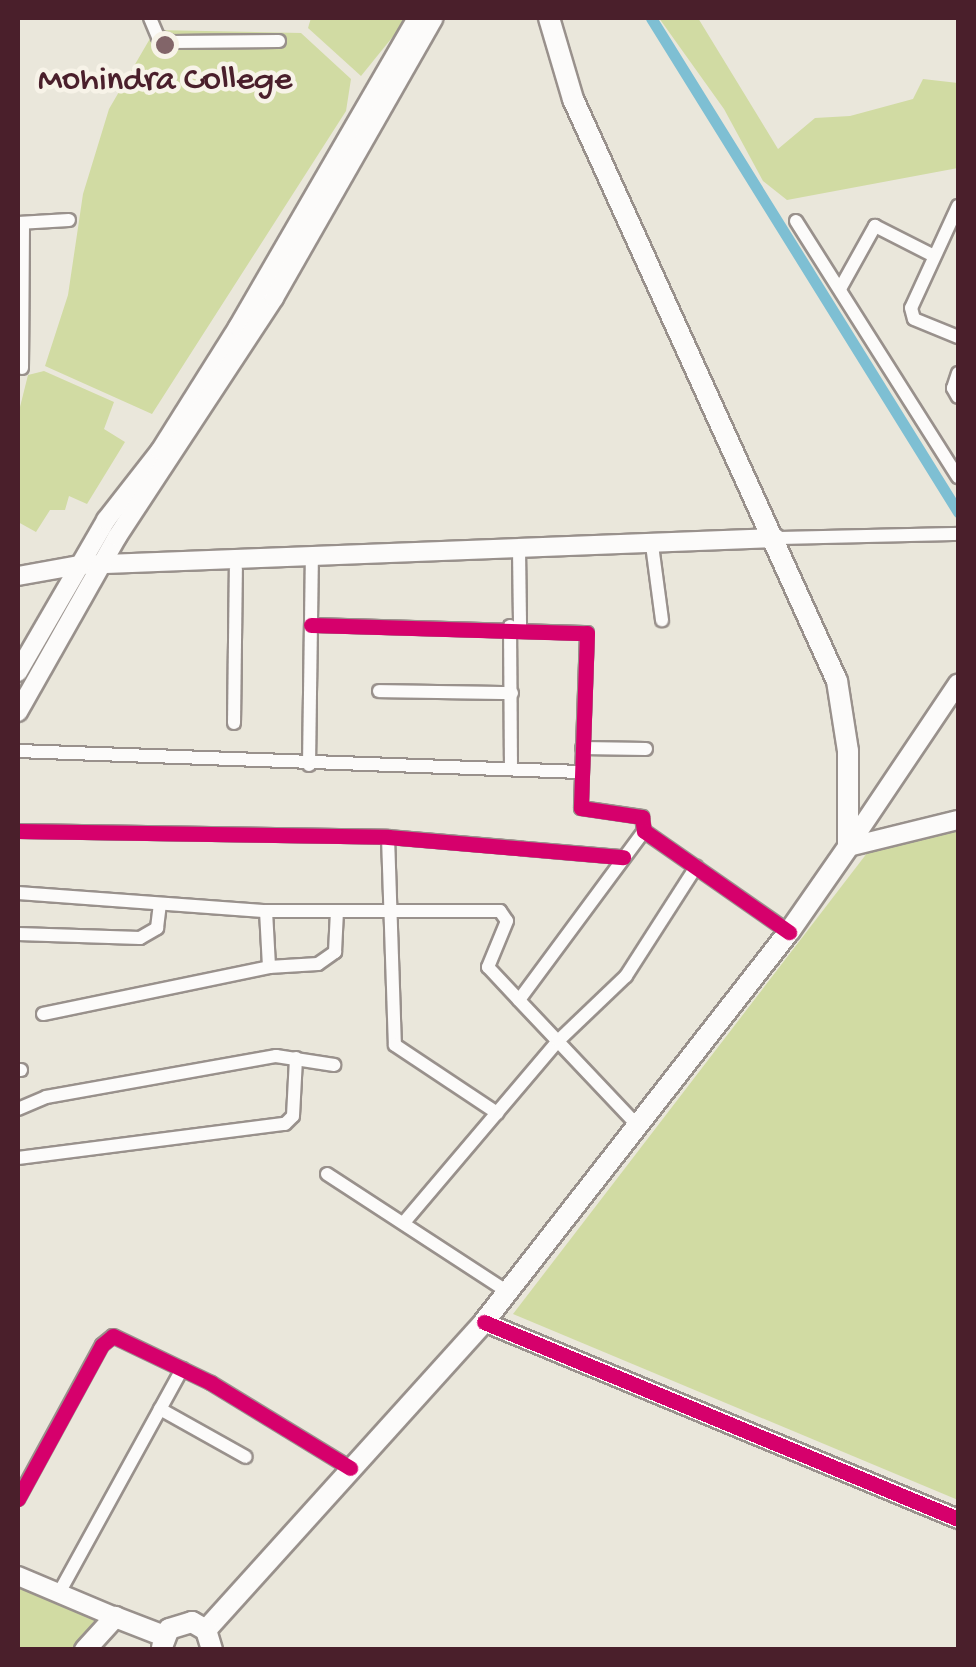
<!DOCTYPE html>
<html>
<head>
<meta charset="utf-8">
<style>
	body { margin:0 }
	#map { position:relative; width:976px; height:1667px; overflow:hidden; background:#eae7db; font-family:"Gochi Hand",sans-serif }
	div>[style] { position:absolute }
	.green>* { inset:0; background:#d1dba3 }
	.canal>* { height:11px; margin:-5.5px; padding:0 5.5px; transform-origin:5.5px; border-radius:5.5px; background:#7ebfd3 }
	.roads { filter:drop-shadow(2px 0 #99918c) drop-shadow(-2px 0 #99918c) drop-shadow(0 2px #99918c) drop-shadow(0 -2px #99918c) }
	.street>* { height:12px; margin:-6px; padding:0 6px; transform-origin:6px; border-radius:6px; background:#fcfbfa }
	.secondary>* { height:18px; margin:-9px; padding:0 9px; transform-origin:9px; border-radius:9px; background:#fcfbfa }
	.primary>* { height:20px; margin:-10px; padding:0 10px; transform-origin:10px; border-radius:10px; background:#fcfbfa }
	.cycleway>* { height:15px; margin:-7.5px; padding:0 7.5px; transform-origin:7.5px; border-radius:7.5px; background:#d6006c }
	.dots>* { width:28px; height:28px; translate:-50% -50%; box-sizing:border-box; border:5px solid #f7f3e8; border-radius:50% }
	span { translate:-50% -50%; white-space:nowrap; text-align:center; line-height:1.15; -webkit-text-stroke:9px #f7f3e8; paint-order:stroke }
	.poi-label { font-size:35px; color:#4a1f2b }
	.frame { position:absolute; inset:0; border:20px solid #4a1f2b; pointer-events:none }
</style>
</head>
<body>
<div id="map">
	<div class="green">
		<i style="clip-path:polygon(311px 18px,408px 18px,361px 76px,308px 28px)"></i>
		<i style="clip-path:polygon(659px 18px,698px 18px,778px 149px,815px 118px,850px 116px,913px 99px,923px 79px,958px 83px,958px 168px,787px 200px,763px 181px,724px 109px)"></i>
		<i style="clip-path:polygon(155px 30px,301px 33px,351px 79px,346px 111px,152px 414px,45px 366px,68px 295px,83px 194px,109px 109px)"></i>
		<i style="clip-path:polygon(44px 371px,114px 402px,104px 429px,125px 442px,87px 504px,69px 496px,65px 510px,50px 510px,36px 532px,18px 522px,18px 415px,28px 375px)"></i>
		<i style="clip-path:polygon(958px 827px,958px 1500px,513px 1314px,874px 844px)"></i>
		<i style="clip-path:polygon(18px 1571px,110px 1613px,79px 1649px,18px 1650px)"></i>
	</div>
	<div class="canal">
		<i style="left:651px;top:18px;width:582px;rotate:58.14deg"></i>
	</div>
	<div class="roads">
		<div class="street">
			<i style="left:150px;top:18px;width:21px;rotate:67deg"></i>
			<i style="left:158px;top:37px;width:15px;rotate:20deg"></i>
			<i style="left:172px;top:42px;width:107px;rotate:-0.5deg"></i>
			<i style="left:958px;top:206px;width:112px;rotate:114.7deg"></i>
			<i style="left:911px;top:308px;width:11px;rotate:75deg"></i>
			<i style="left:914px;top:319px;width:48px;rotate:22.2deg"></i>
			<i style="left:796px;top:221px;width:303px;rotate:57.7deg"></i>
			<i style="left:18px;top:223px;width:51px;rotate:-3.4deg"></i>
			<i style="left:841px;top:287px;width:70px;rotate:-60.9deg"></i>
			<i style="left:875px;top:226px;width:66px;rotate:27deg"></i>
			<i style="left:22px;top:368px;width:145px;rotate:-89.6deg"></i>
			<i style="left:958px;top:373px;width:16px;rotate:108deg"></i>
			<i style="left:953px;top:388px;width:10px;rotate:61deg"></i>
			<i style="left:775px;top:538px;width:183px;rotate:-1.3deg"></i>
			<i style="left:652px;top:545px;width:76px;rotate:82.4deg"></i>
			<i style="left:519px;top:550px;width:76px;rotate:89.2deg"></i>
			<i style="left:311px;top:625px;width:276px;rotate:1.7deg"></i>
			<i style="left:587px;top:633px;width:175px;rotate:92deg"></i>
			<i style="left:581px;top:808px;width:62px;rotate:8.4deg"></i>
			<i style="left:642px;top:817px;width:14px;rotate:82deg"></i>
			<i style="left:644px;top:831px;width:177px;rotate:34.9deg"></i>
			<i style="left:510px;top:626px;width:141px;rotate:89.6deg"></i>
			<i style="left:379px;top:691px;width:133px;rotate:0.9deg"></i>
			<i style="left:234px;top:723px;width:154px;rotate:-89.3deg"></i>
			<i style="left:582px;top:748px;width:64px;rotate:0.9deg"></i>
			<i style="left:18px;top:751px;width:563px;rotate:2.14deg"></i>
			<i style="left:309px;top:765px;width:208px;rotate:-89.2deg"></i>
			<i style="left:18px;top:831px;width:370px;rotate:0.9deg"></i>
			<i style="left:388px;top:837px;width:236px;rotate:4.9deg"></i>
			<i style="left:388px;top:837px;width:208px;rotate:88.1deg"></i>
			<i style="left:395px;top:1045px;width:123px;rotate:33.7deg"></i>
			<i style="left:18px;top:893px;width:249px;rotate:4.2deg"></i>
			<i style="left:266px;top:911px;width:234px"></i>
			<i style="left:500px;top:911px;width:12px;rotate:55deg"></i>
			<i style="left:507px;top:921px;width:50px;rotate:112.4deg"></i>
			<i style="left:488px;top:967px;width:45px;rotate:46.8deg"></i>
			<i style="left:266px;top:911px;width:56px;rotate:86.9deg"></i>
			<i style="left:18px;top:934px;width:122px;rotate:1.9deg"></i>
			<i style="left:140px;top:938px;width:20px;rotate:-30deg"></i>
			<i style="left:157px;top:928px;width:23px;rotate:-83deg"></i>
			<i style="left:43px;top:1014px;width:231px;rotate:-11.7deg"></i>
			<i style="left:269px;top:967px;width:49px;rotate:-3.5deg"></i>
			<i style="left:318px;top:964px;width:21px;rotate:-35deg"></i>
			<i style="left:335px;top:952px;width:41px;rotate:-87.2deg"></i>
			<i style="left:18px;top:1070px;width:3px"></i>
			<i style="left:18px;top:1109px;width:30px;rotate:-23deg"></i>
			<i style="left:46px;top:1097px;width:234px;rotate:-10.1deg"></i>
			<i style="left:276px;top:1056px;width:59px;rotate:8.8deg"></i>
			<i style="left:638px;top:1126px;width:173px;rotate:-133.4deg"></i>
			<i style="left:519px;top:1000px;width:210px;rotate:-53.5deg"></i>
			<i style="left:18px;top:1158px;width:269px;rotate:-7.3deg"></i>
			<i style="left:285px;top:1124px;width:11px;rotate:-45deg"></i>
			<i style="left:293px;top:1116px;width:58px;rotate:-87deg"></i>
			<i style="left:327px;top:1174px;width:216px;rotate:33.1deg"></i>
			<i style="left:406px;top:1220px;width:235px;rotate:-49.7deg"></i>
			<i style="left:558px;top:1041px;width:94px;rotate:-43.7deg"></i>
			<i style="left:626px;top:976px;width:130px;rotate:-57.3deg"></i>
			<i style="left:160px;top:1409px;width:98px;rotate:29.2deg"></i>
			<i style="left:18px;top:1499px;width:175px;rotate:-61.4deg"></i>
			<i style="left:102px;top:1345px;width:14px;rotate:-39deg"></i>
			<i style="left:113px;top:1336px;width:109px;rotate:25.6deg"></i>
			<i style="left:211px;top:1383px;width:163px;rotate:31.4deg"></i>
			<i style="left:59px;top:1593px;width:256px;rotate:-61.2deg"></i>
		</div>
		<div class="secondary">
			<i style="left:18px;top:576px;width:63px;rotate:-10.1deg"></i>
			<i style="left:80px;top:565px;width:696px;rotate:-2.22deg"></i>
			<i style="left:18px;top:672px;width:176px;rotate:-59.9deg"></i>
			<i style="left:106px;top:520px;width:88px;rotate:-52deg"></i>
			<i style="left:160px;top:451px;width:146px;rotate:-57.8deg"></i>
			<i style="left:238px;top:327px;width:357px;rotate:-59.9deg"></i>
			<i style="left:18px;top:712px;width:201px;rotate:-60.5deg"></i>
			<i style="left:117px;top:537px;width:286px;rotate:-56.7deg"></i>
			<i style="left:274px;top:298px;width:322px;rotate:-60.3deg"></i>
			<i style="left:848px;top:847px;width:197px;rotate:-56.1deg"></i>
			<i style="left:848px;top:847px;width:113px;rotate:-13.8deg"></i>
			<i style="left:484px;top:1322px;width:513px;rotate:22.57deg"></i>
			<i style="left:18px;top:1576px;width:105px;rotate:22.9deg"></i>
		</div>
		<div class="primary">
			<i style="left:206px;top:1630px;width:415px;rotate:-47.9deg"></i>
			<i style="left:484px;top:1322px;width:495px;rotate:-52deg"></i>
			<i style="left:789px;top:932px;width:103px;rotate:-55.2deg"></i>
			<i style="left:848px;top:847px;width:96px;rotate:-90deg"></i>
			<i style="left:848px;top:751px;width:71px;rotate:-98.9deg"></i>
			<i style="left:837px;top:681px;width:639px;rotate:-114.4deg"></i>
			<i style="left:573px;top:99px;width:84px;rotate:-106.5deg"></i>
			<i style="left:162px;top:1647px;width:19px;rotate:-69deg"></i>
			<i style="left:169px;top:1629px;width:24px;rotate:-17deg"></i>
			<i style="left:192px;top:1622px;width:16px;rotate:30deg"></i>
			<i style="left:206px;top:1630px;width:21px;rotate:73deg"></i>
			<i style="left:85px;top:1650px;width:45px;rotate:-47.7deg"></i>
			<i style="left:115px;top:1617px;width:53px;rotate:21.2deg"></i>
		</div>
	</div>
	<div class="cycleway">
		<i style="left:311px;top:625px;width:276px;rotate:1.7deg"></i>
		<i style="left:587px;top:633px;width:175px;rotate:92deg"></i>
		<i style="left:581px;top:808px;width:62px;rotate:8.4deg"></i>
		<i style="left:642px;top:817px;width:14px;rotate:82deg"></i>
		<i style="left:644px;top:831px;width:177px;rotate:34.9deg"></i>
		<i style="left:18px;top:831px;width:370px;rotate:0.9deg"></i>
		<i style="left:388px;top:837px;width:236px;rotate:4.9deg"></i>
		<i style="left:484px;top:1322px;width:513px;rotate:22.57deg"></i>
		<i style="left:18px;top:1499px;width:175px;rotate:-61.4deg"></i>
		<i style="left:102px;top:1345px;width:14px;rotate:-39deg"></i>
		<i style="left:113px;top:1336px;width:109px;rotate:25.6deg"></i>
		<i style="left:211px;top:1383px;width:163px;rotate:31.4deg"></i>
	</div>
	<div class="dots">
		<i style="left:165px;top:45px;background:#826569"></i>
	</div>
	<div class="poi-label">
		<span style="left:165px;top:82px">Mohindra College</span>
	</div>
	<div class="frame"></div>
</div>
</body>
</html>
